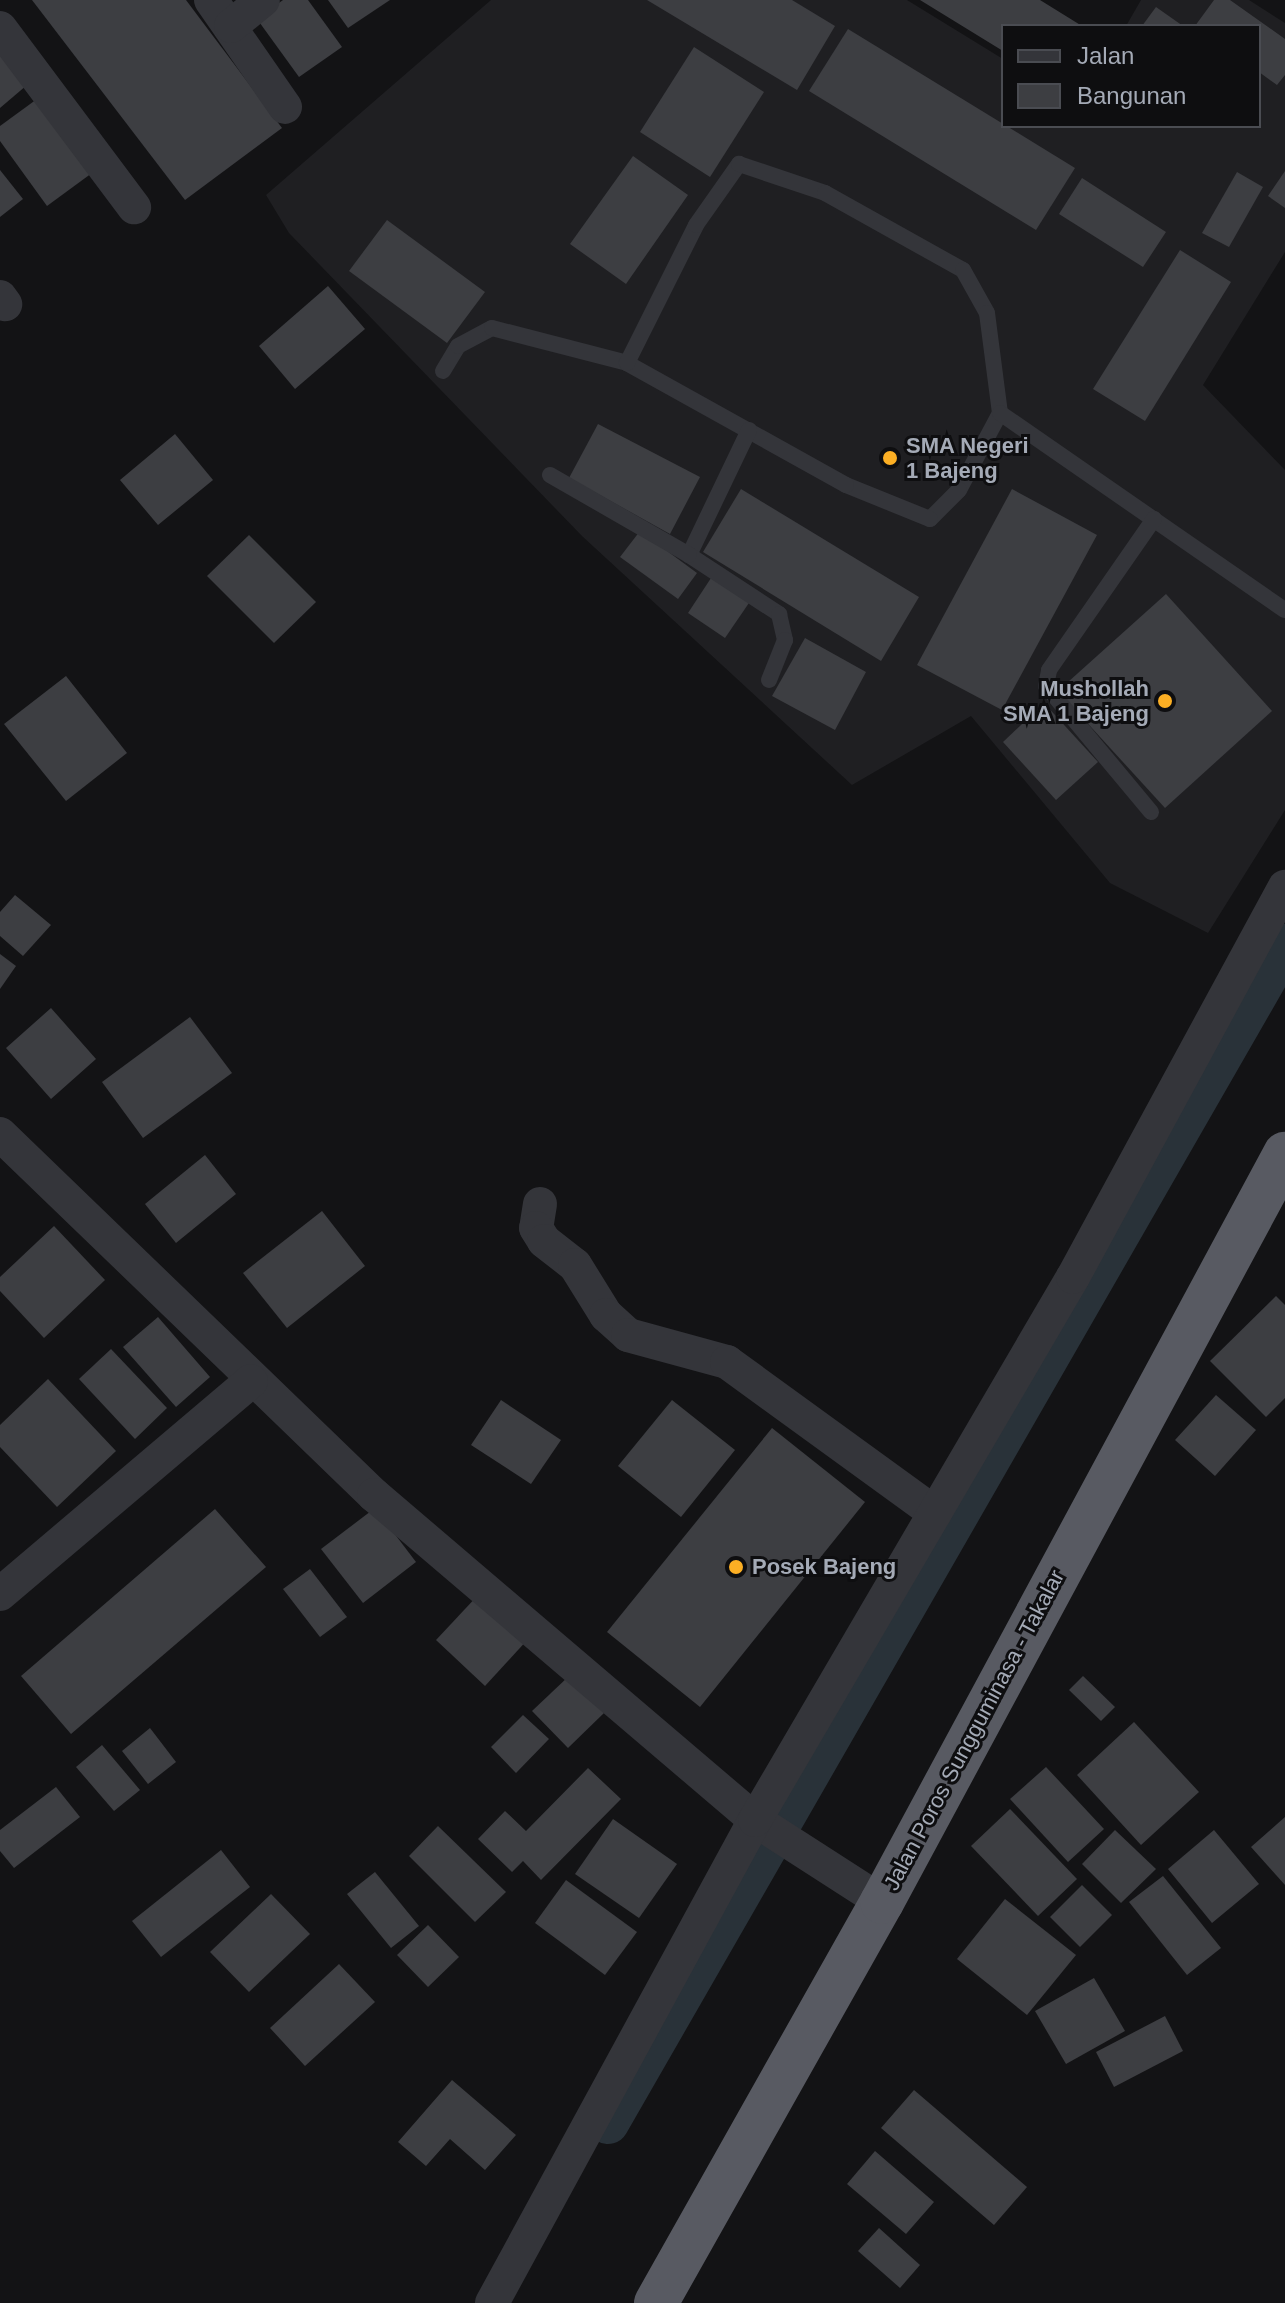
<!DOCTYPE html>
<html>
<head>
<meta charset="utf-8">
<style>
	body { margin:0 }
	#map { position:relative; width:1285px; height:2303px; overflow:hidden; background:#131315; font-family:Helvetica,sans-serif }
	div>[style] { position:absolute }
	.built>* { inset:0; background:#1f1f22 }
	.canal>* { height:42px; margin:-21px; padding:0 21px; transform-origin:21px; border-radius:21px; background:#293239 }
	.building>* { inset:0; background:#3d3e42 }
	.service>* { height:16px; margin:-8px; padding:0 8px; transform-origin:8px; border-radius:8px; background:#34353a }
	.minor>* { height:34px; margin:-17px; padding:0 17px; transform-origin:17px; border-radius:17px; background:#34353a }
	.trunk>* { height:44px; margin:-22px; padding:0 22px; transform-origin:22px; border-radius:22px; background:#585a62 }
	.dots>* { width:22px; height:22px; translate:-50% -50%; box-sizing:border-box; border:4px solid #0e0e10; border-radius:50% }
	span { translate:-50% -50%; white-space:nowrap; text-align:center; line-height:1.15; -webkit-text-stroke:6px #0e0e10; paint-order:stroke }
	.poi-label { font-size:22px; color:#a4aab6; font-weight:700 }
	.left { translate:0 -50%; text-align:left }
	.right { translate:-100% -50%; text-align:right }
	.street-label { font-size:22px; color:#a4aab6 }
	.legend { position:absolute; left:1001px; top:24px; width:260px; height:104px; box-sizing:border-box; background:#0e0e10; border:2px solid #4a4c52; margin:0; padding:10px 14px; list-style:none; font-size:24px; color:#a4aab6 }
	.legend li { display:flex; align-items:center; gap:16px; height:40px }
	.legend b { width:40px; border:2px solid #4a4c52 }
</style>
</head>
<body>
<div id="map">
	<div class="built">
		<i style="clip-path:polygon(491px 0,907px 0,1003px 59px,1003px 126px,1259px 126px,1259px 26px,1126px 26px,1141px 0,1249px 0,1285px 23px,1285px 252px,1203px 385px,1285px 470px,1285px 810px,1208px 933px,1110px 883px,971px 716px,852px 785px,582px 536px,289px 233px,266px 195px)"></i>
	</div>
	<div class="canal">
		<i style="left:608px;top:2123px;width:1359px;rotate:-60.11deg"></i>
	</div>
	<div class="building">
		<i style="clip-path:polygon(32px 0,186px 0,282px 128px,185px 200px)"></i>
		<i style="clip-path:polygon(283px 0,308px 0,342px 47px,299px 77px,257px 19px)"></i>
		<i style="clip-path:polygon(328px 0,390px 0,348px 28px)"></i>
		<i style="clip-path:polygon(647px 0,792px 0,835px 26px,797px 90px)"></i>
		<i style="clip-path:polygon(920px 0,1040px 0,1082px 26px,1003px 26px,1003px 51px)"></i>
		<i style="clip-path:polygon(1214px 0,1230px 0,1285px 39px,1285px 75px,1277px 85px,1259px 72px,1259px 26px,1195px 26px)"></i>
		<i style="clip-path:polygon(1156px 7px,1183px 26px,1142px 26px)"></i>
		<i style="clip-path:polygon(848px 29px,1075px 168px,1036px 230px,809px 91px)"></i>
		<i style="clip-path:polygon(694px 47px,764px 92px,710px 177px,640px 132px)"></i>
		<i style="clip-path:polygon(0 53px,27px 85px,0 108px)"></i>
		<i style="clip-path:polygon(37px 99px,92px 173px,47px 206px,0 141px,0 126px)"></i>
		<i style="clip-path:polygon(633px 156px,688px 195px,626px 284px,570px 244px)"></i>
		<i style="clip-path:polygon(0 170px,23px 199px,0 217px)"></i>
		<i style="clip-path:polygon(1285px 171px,1285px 208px,1268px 196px)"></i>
		<i style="clip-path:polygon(1237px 172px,1263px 187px,1229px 247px,1202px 233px)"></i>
		<i style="clip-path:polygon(1082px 178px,1166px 232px,1143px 267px,1059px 214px)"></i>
		<i style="clip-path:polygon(387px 220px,485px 292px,447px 343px,349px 271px)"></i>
		<i style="clip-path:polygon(1180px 250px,1231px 282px,1145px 421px,1093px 389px)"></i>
		<i style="clip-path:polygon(328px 286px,365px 329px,295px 389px,259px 346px)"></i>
		<i style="clip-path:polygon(598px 424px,700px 477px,670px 534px,569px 478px)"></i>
		<i style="clip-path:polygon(175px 434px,213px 480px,158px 525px,120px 480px)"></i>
		<i style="clip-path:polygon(741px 489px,919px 597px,881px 661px,703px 552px)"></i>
		<i style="clip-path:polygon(1012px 489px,1097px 535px,1002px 710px,917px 665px)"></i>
		<i style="clip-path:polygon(640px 531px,697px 573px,678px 599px,620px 557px)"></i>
		<i style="clip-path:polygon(249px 535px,316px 602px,274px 643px,207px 576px)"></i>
		<i style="clip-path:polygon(713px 575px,751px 600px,725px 638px,688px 613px)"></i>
		<i style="clip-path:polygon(1166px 594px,1272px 711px,1165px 808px,1058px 691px)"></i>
		<i style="clip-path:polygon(805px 638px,866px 672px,835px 730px,772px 696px)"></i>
		<i style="clip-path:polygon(66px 676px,127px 753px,66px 801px,4px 724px)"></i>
		<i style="clip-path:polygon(1044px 703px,1098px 762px,1056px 800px,1003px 742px)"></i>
		<i style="clip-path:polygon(15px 895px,51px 925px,23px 956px,0 936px,0 912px)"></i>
		<i style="clip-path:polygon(0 954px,16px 966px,0 989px)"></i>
		<i style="clip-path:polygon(51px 1008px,96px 1059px,51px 1099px,6px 1048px)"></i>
		<i style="clip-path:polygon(190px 1017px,232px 1073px,143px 1138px,102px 1082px)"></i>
		<i style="clip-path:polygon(205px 1155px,236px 1194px,176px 1243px,145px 1204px)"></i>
		<i style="clip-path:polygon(322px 1211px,365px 1266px,287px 1328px,243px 1273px)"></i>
		<i style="clip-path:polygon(54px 1226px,105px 1280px,44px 1338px,0 1291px,0 1277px)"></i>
		<i style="clip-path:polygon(1276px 1296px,1285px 1305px,1285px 1398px,1266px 1417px,1210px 1361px)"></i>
		<i style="clip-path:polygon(158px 1317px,210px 1377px,176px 1407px,123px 1347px)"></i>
		<i style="clip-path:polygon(111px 1349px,167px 1408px,135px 1439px,79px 1379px)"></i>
		<i style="clip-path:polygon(48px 1379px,116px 1451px,57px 1507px,0 1447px,0 1425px)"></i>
		<i style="clip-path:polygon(1216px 1395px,1256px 1430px,1215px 1476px,1175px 1440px)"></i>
		<i style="clip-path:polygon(501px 1400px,561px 1440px,531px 1484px,471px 1445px)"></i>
		<i style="clip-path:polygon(672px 1400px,735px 1450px,681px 1517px,618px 1466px)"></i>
		<i style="clip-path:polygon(772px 1428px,865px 1502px,700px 1707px,607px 1632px)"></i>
		<i style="clip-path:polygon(375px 1508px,416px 1562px,363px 1603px,321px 1549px)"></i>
		<i style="clip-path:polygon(215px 1509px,266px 1567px,71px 1734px,21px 1676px)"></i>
		<i style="clip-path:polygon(310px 1569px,347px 1617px,320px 1637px,283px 1589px)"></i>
		<i style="clip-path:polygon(480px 1593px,529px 1638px,485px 1686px,436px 1640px)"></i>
		<i style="clip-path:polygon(569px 1676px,604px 1713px,568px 1748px,532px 1711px)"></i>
		<i style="clip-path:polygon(1083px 1676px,1115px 1707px,1101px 1721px,1069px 1690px)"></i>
		<i style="clip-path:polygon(523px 1715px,549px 1739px,516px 1773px,491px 1747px)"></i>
		<i style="clip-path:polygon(1134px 1722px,1199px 1792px,1141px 1845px,1077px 1775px)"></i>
		<i style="clip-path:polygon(150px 1728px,176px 1762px,148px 1784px,122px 1751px)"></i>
		<i style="clip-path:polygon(102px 1745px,140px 1790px,114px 1811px,76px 1767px)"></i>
		<i style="clip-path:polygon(1046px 1767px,1104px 1829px,1068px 1862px,1010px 1799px)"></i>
		<i style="clip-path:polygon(588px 1768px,621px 1799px,541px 1880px,523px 1861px,512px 1872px,478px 1839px,505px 1811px,526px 1831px)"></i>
		<i style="clip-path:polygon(56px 1787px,80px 1817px,14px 1868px,0 1851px,0 1830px)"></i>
		<i style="clip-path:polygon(1010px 1809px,1077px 1879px,1038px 1916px,971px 1846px)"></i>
		<i style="clip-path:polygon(1285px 1817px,1285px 1885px,1251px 1847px)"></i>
		<i style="clip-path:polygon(613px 1819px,677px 1864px,639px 1918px,575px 1874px)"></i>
		<i style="clip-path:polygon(438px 1826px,506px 1892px,475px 1922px,409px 1856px)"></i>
		<i style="clip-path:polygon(1115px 1830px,1156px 1869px,1121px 1903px,1082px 1864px)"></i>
		<i style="clip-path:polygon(1214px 1830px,1259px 1884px,1212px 1923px,1168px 1869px)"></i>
		<i style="clip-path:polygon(221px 1850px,250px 1887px,161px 1957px,132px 1921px)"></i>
		<i style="clip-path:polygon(375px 1872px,419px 1926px,391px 1948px,347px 1894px)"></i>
		<i style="clip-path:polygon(1163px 1876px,1221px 1948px,1187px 1975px,1129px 1902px)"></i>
		<i style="clip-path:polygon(566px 1880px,637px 1932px,605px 1975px,535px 1923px)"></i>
		<i style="clip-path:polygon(1082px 1885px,1112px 1915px,1080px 1947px,1050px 1917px)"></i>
		<i style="clip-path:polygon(271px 1894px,310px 1934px,249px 1992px,210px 1952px)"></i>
		<i style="clip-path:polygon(1005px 1899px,1076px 1955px,1027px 2015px,957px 1959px)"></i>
		<i style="clip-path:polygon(428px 1925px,459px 1957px,428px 1987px,397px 1955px)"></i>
		<i style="clip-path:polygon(339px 1964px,375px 2002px,305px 2066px,270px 2028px)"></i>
		<i style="clip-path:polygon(1094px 1978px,1125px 2031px,1066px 2064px,1035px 2011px)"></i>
		<i style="clip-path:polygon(1165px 2016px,1183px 2051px,1114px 2087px,1096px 2052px)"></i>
		<i style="clip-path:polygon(452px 2080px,516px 2135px,485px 2170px,450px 2139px,426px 2166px,398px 2142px)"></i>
		<i style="clip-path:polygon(914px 2090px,1027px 2187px,994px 2225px,881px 2128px)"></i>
		<i style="clip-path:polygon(875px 2151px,934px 2202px,906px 2234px,847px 2184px)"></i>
		<i style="clip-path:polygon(879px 2228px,920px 2265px,900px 2288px,858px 2251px)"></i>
	</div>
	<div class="service">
		<i style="left:443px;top:371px;width:29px;rotate:-59deg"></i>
		<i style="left:458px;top:346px;width:38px;rotate:-28deg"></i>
		<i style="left:492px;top:328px;width:139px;rotate:14.5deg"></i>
		<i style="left:1000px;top:413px;width:87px;rotate:118deg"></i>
		<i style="left:959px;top:490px;width:41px;rotate:135deg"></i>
		<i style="left:930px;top:519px;width:91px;rotate:-158deg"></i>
		<i style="left:846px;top:485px;width:251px;rotate:-150.9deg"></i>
		<i style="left:627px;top:363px;width:154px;rotate:-63.4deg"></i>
		<i style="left:696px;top:225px;width:75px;rotate:-54.8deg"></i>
		<i style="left:739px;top:164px;width:91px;rotate:18.6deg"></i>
		<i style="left:825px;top:193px;width:158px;rotate:29.2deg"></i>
		<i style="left:963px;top:270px;width:49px;rotate:60.8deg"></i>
		<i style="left:987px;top:313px;width:101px;rotate:82.6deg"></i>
		<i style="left:1000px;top:413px;width:346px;rotate:34.7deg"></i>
		<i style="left:749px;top:430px;width:139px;rotate:115.6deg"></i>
		<i style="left:689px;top:555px;width:108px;rotate:33.2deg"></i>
		<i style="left:779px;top:614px;width:27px;rotate:77deg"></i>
		<i style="left:785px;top:640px;width:43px;rotate:111.8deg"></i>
		<i style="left:550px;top:475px;width:160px;rotate:29.9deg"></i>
		<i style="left:1151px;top:812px;width:164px;rotate:-129.8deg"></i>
		<i style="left:1046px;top:686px;width:16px;rotate:-79deg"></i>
		<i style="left:1049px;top:670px;width:184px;rotate:-55.2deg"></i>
	</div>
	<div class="minor">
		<i style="left:211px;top:0;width:130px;rotate:55.3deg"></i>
		<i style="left:231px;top:26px;width:41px;rotate:-39.1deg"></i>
		<i style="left:0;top:28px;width:224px;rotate:53.2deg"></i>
		<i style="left:0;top:297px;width:9px;rotate:54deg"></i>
		<i style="left:0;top:1134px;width:520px;rotate:43.99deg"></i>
		<i style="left:374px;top:1495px;width:501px;rotate:40.46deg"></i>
		<i style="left:755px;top:1820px;width:151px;rotate:32.8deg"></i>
		<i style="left:540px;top:1204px;width:24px;rotate:99deg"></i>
		<i style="left:536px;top:1228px;width:15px;rotate:58deg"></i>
		<i style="left:544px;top:1241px;width:39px;rotate:38deg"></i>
		<i style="left:575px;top:1265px;width:59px;rotate:58.2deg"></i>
		<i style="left:606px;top:1315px;width:30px;rotate:42deg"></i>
		<i style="left:628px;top:1335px;width:103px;rotate:15.3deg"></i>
		<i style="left:727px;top:1362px;width:257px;rotate:36deg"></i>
		<i style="left:0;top:1594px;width:329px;rotate:-40.3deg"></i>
		<i style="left:492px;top:2303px;width:550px;rotate:-61.43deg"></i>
		<i style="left:755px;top:1820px;width:629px;rotate:-59.65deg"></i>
		<i style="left:1073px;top:1277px;width:444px;rotate:-61.5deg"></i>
	</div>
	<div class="trunk">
		<i style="left:656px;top:2303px;width:460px;rotate:-60.6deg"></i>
		<i style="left:882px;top:1902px;width:850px;rotate:-61.69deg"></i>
	</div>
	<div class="dots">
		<i style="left:890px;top:458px;background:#fcaf24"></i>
		<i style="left:1165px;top:701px;background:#fcaf24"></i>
		<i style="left:736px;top:1567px;background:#fcaf24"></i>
	</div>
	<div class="poi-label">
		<span class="left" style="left:906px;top:458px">SMA Negeri<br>1 Bajeng</span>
		<span class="right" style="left:1149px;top:701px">Mushollah<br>SMA 1 Bajeng</span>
		<span class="left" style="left:752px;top:1567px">Posek Bajeng</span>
	</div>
	<div class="street-label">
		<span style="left:974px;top:1730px;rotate:-62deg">Jalan Poros Sungguminasa - Takalar</span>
	</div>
	<ul class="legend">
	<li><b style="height:10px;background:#34353a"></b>Jalan</li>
	<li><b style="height:22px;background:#3d3e42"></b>Bangunan</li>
	</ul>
</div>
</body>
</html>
